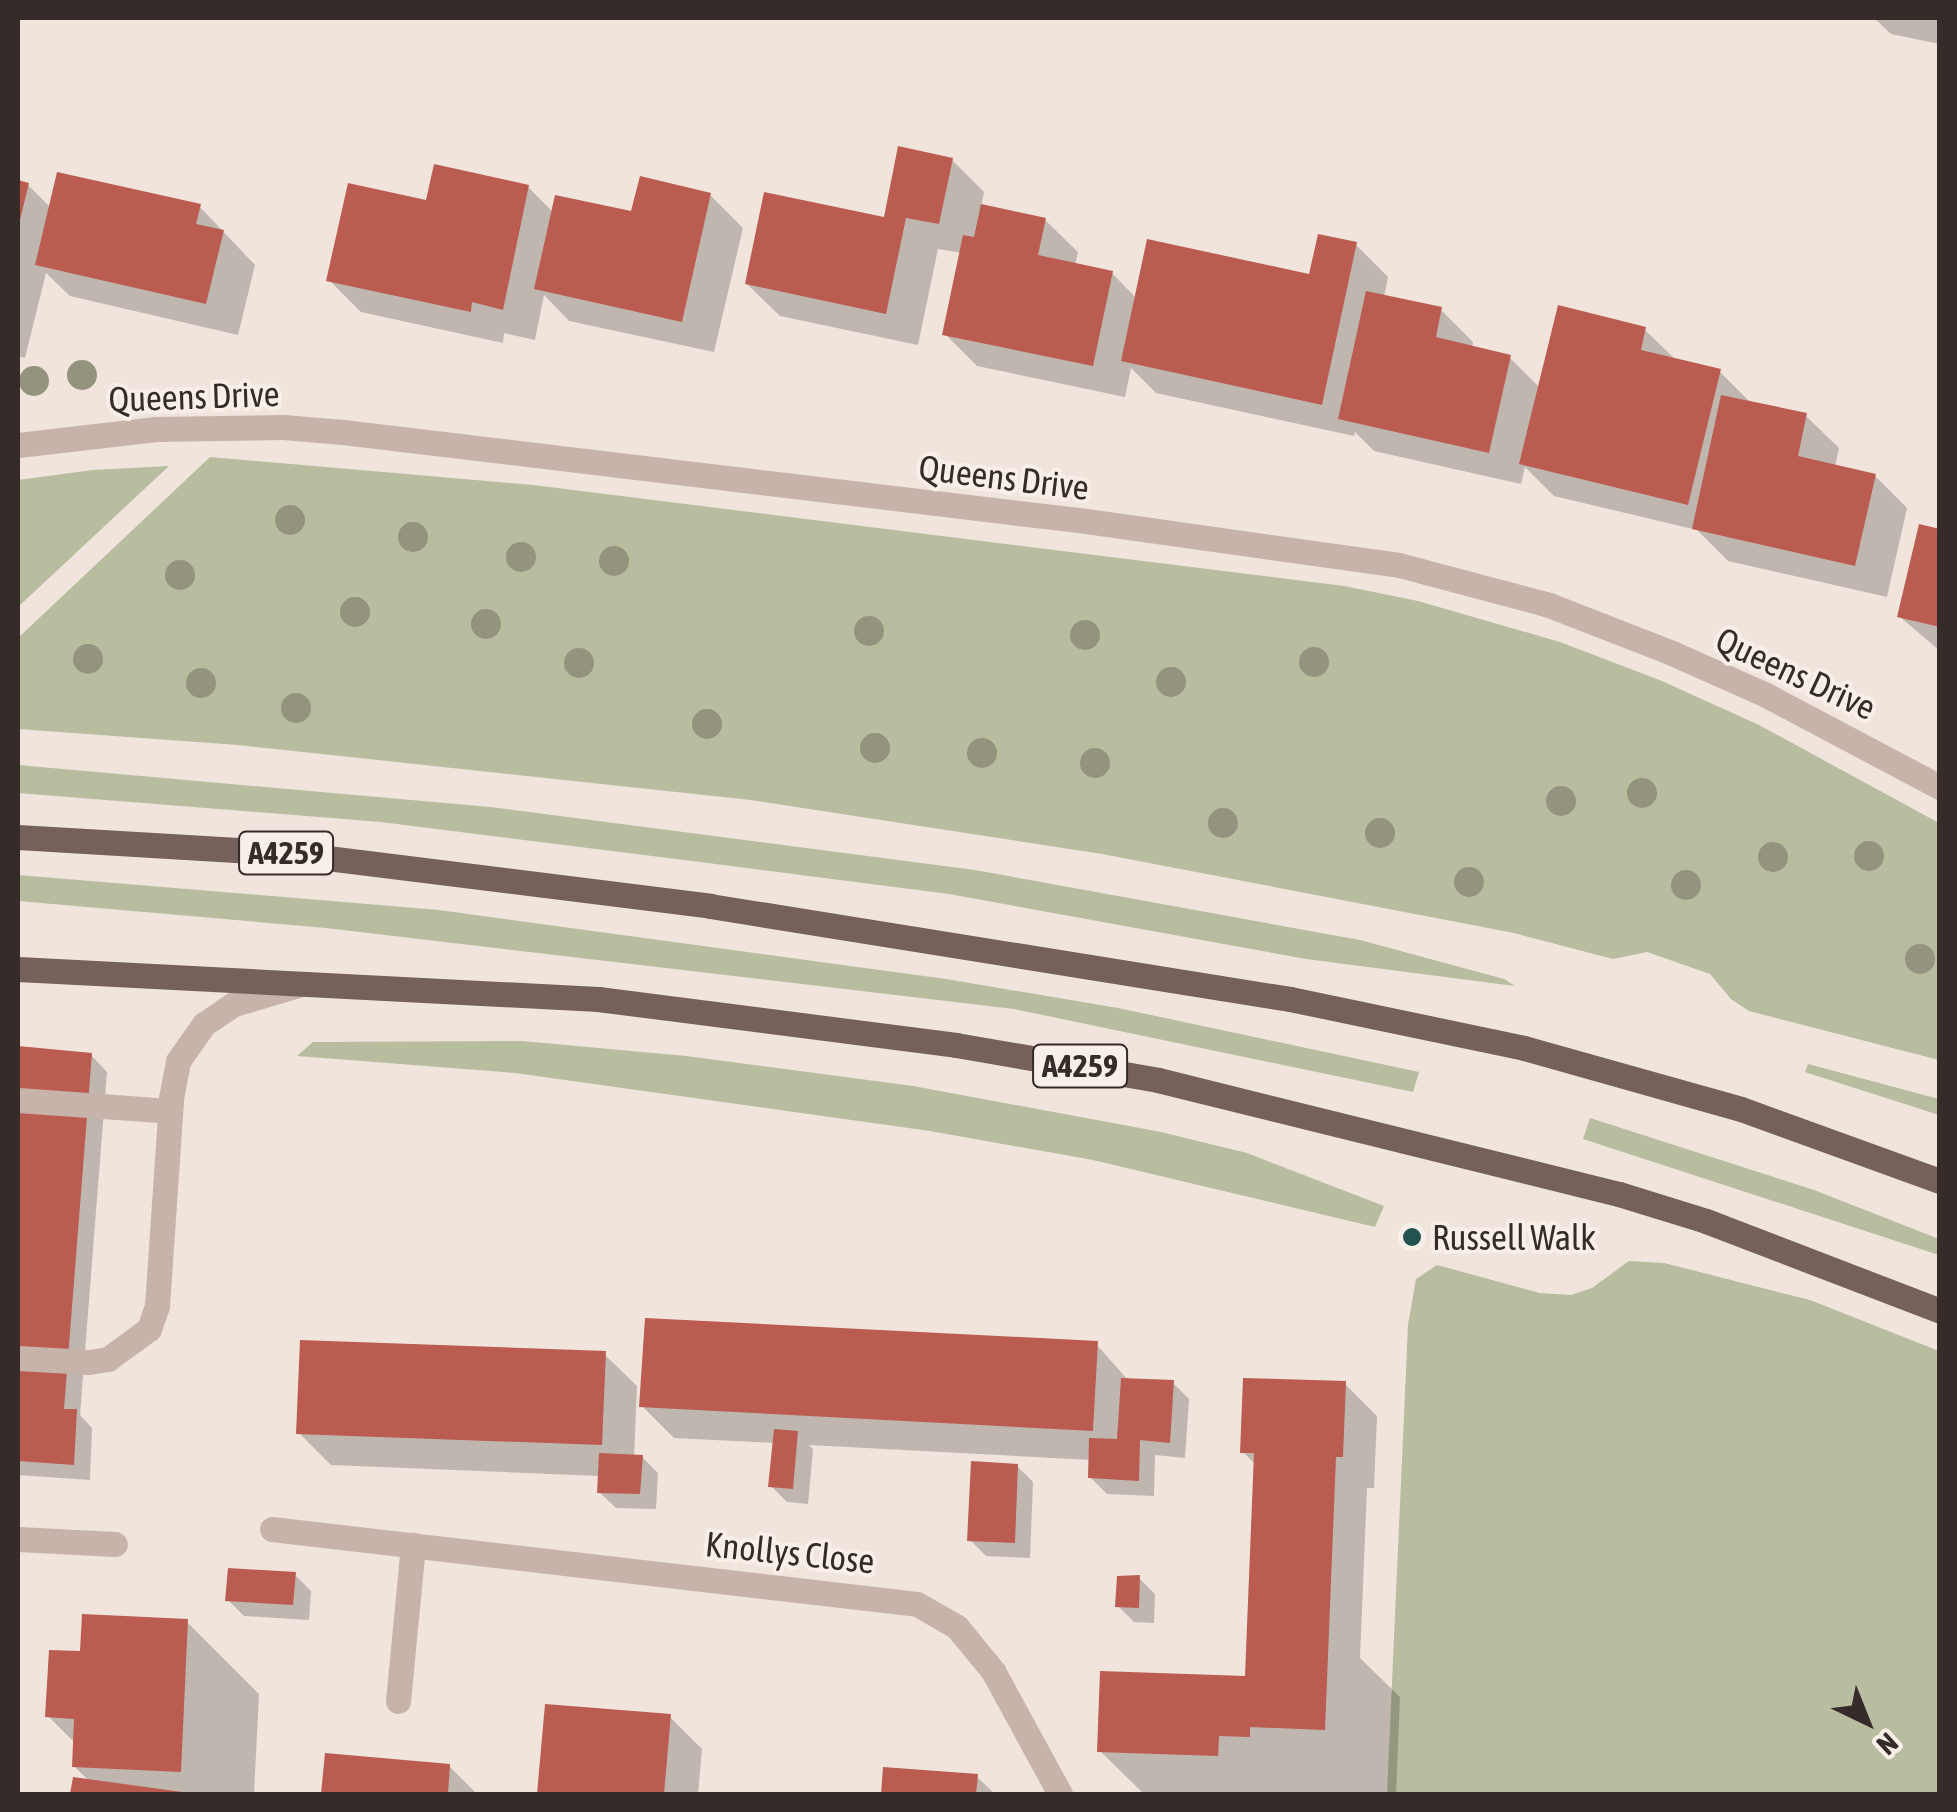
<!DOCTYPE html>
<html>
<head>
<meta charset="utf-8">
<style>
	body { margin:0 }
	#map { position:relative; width:1957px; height:1812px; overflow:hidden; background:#f0e4dd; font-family:"Asap Condensed",sans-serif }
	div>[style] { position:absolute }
	.green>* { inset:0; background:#b7bd9e }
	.shadow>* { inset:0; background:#0003 }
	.building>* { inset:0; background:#bb5c50 }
	.minor>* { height:25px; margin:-12.5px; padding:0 12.5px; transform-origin:12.5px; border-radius:12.5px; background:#c7b3aa }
	.major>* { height:25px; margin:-12.5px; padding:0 12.5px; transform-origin:12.5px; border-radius:12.5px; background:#75605b }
	.trees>* { width:30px; height:30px; margin:-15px; border-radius:50%; background:#94937d }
	.dots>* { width:28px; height:28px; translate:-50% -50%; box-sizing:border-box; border:5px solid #f8efe9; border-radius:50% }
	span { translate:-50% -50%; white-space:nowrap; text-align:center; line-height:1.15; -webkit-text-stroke:8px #f8efe9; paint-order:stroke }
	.shield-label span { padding:2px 8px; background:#f8efe9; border:2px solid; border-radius:8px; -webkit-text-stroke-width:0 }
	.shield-label { font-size:32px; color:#352b29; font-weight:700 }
	.street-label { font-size:35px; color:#352b29 }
	.poi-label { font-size:35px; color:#352b29 }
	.left { translate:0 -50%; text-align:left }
	.frame { position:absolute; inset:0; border:20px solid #352b29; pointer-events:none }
	.north { position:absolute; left:1817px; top:1672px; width:100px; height:100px; -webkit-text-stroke:8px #f8efe9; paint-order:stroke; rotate:137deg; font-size:28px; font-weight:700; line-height:40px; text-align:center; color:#352b29 }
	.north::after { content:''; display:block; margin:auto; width:35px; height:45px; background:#352b29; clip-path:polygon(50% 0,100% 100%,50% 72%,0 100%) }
</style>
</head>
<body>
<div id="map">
	<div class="green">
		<i style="clip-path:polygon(210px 457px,533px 485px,1344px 586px,1418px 601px,1560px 642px,1662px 681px,1759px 725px,1939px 823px,1939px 1060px,1749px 1011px,1731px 999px,1710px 974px,1647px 952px,1613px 959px,1514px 933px,1102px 854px,751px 800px,238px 745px,18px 729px,18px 638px)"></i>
		<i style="clip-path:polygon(169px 466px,18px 607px,18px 480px,93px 470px)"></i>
		<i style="clip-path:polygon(18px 765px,490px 807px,975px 870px,1360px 940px,1504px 979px,1515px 986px,1306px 959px,949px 894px,700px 862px,381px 822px,18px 793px)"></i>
		<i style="clip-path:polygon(18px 875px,439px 910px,946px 979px,1118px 1008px,1419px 1072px,1413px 1092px,1014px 1009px,326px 928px,18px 901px)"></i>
		<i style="clip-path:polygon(522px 1041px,686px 1056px,913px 1086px,1161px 1132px,1247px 1153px,1384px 1206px,1375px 1227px,1093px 1160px,930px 1131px,515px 1073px,297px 1056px,313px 1042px)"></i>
		<i style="clip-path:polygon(1808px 1064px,1939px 1099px,1939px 1115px,1805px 1072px)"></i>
		<i style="clip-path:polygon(1590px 1118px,1814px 1190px,1939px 1239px,1939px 1255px,1583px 1139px)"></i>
		<i style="clip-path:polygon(1629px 1261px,1664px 1263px,1810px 1300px,1939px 1351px,1939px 1794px,1387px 1794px,1408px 1325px,1416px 1279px,1437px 1265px,1540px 1293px,1571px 1295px,1592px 1288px)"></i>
	</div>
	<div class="shadow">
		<i style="clip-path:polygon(1874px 18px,1940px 18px,1940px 44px,1891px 34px)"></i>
		<i style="clip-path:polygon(952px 160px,984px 192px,981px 207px,1045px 220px,1078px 252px,1075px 266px,1112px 273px,1137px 299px,1311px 277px,1356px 245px,1388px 277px,1384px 297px,1440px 309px,1473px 342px,1472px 348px,1509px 357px,1540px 388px,1645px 330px,1677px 361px,1720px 372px,1752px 404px,1806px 416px,1839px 448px,1835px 467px,1875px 476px,1907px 508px,1887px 597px,1728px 561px,1697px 530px,1554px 496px,1525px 467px,1521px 484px,1374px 451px,1355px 432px,1354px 436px,1156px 393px,1131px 368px,1125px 397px,977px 366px,945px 334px,962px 253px,938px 249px,918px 345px,780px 316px,747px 284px,886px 220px)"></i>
		<i style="clip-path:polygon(18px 182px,28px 185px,51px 208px,199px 206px,255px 265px,238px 335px,70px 296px,46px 273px,25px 358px,18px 356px)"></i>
		<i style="clip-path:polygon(528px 187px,554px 213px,633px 214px,710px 195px,743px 228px,714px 352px,569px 321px,544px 295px,535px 340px,504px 333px,503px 343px,361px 312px,329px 280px,428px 203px)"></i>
		<i style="clip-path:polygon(1940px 532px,1940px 651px,1900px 617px)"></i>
		<i style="clip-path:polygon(18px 1048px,91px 1055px,107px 1072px,80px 1415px,92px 1428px,90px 1480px,18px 1475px)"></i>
		<i style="clip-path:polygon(1096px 1344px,1129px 1381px,1173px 1383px,1189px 1399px,1185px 1458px,1155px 1455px,1154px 1496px,1107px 1494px,1090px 1477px,1091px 1460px,809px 1445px,813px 1449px,808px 1504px,787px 1502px,771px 1486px,775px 1443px,674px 1438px,642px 1406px)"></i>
		<i style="clip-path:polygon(604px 1354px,637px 1386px,634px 1457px,642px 1457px,658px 1473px,656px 1509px,616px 1508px,599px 1492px,600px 1476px,331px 1465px,299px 1433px)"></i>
		<i style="clip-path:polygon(1345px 1384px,1377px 1416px,1374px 1488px,1367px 1488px,1360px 1658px,1400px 1697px,1396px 1794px,1144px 1794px,1100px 1751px,1247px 1679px,1256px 1465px,1243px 1452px)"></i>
		<i style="clip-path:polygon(1017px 1466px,1033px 1482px,1030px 1558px,986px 1556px,970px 1540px)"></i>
		<i style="clip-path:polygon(295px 1575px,311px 1591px,309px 1620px,244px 1616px,228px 1600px)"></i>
		<i style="clip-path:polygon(1139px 1578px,1155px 1594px,1154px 1623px,1134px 1622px,1118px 1606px)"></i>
		<i style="clip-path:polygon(187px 1622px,259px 1694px,254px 1794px,73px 1794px,75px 1780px,90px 1782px,74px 1766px,76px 1744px,48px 1716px,82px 1654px)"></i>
		<i style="clip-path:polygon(547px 1707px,670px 1717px,702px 1749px,698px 1794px,539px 1794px)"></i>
		<i style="clip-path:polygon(327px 1756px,449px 1766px,477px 1794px,323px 1794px)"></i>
		<i style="clip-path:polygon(886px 1769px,977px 1777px,995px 1794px,884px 1794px)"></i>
	</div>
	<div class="building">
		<i style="clip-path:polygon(898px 146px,953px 158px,939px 224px,906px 218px,886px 314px,745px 284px,764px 192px,884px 217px)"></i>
		<i style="clip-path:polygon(434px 164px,529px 185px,503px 310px,472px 302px,471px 312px,326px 281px,348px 183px,426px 200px)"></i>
		<i style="clip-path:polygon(57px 172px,201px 204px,196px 224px,224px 230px,206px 304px,35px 265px)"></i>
		<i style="clip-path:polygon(640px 176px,711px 193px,682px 322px,534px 289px,555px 195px,631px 211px)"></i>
		<i style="clip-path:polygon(18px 180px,29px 183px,19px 224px,18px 224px)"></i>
		<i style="clip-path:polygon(981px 204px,1046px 218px,1038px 255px,1113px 271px,1093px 366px,942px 335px,963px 235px,974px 237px)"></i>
		<i style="clip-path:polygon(1318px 234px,1357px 242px,1322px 405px,1121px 361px,1147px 239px,1309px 274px)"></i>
		<i style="clip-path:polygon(1366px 291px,1442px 307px,1436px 337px,1511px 355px,1489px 453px,1338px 419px)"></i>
		<i style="clip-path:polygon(1558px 305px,1646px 327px,1641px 350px,1721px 369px,1688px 505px,1519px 464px)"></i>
		<i style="clip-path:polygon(1721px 395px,1807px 413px,1798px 456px,1876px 474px,1855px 566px,1692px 529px)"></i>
		<i style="clip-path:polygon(1919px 524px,1940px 529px,1940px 627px,1897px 617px)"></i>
		<i style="clip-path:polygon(18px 1046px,92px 1053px,64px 1409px,77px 1409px,74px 1465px,18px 1461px)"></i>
		<i style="clip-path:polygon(645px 1318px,1098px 1341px,1093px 1431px,639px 1407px)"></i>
		<i style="clip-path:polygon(300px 1340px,606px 1351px,602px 1445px,296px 1434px)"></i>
		<i style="clip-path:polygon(1121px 1378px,1174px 1380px,1170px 1443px,1140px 1440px,1139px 1481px,1088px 1478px,1089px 1438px,1117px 1439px)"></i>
		<i style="clip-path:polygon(1243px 1378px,1346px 1381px,1343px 1457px,1336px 1457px,1325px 1730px,1250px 1727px,1250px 1737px,1219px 1736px,1218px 1756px,1097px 1752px,1100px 1671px,1245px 1676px,1254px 1453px,1240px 1453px)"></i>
		<i style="clip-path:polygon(774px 1429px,798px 1431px,793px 1489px,768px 1487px)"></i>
		<i style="clip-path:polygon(599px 1453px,643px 1455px,640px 1494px,597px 1493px)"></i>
		<i style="clip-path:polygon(971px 1461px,1018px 1464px,1015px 1543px,967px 1541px)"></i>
		<i style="clip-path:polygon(228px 1568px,296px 1572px,293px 1605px,225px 1601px)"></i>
		<i style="clip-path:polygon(1140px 1575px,1139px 1608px,1115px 1607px,1117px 1576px)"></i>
		<i style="clip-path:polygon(82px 1614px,188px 1619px,181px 1772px,72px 1767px,74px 1719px,45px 1717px,49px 1650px,80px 1651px)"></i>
		<i style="clip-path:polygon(545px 1704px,671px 1714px,664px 1794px,537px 1794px)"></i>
		<i style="clip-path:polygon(325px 1753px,450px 1764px,448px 1794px,321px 1794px)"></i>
		<i style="clip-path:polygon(883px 1767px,978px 1774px,976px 1794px,881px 1794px)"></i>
		<i style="clip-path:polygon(73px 1777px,182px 1792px,182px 1794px,70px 1794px)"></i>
	</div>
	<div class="minor">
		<i style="left:18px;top:445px;width:139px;rotate:-6.6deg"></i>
		<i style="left:156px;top:429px;width:127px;rotate:-0.9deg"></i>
		<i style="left:283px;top:427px;width:60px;rotate:4.8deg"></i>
		<i style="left:343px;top:432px;width:748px;rotate:6.83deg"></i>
		<i style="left:1086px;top:521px;width:316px;rotate:8deg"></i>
		<i style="left:1399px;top:565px;width:155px;rotate:14.9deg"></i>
		<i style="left:1549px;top:605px;width:132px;rotate:21.3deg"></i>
		<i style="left:1672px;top:653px;width:101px;rotate:24deg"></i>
		<i style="left:1764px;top:694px;width:199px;rotate:27.9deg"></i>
		<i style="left:18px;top:1100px;width:152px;rotate:4.1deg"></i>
		<i style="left:18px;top:1358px;width:71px;rotate:3.2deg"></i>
		<i style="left:89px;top:1362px;width:19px;rotate:-9deg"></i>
		<i style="left:108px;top:1359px;width:51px;rotate:-36.2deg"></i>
		<i style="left:149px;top:1329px;width:24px;rotate:-71deg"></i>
		<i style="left:157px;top:1306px;width:208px;rotate:-86.1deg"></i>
		<i style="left:171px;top:1098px;width:38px;rotate:-79deg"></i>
		<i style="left:178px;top:1061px;width:45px;rotate:-54.9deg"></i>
		<i style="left:204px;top:1024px;width:36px;rotate:-34deg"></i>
		<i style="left:234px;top:1004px;width:67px;rotate:-16.5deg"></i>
		<i style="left:272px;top:1529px;width:649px;rotate:6.63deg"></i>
		<i style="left:917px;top:1604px;width:46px;rotate:29.9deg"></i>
		<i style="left:957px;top:1627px;width:57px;rotate:50.7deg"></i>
		<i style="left:993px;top:1671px;width:140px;rotate:61.4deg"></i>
		<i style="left:18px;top:1539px;width:97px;rotate:3deg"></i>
		<i style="left:398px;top:1701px;width:157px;rotate:-84.5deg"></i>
	</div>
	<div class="major">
		<i style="left:18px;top:837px;width:269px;rotate:3.4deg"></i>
		<i style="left:287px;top:853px;width:426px;rotate:7.1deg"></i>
		<i style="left:710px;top:906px;width:587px;rotate:9.11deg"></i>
		<i style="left:1290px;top:999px;width:239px;rotate:11.8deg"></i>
		<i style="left:1524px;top:1048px;width:225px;rotate:15.7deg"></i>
		<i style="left:1741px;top:1109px;width:212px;rotate:19.9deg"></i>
		<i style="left:18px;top:969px;width:581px;rotate:2.96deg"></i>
		<i style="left:598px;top:999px;width:361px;rotate:7.3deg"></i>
		<i style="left:956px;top:1045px;width:205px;rotate:9.8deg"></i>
		<i style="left:1158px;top:1080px;width:475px;rotate:13.9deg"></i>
		<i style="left:1619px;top:1194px;width:91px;rotate:17.2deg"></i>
		<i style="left:1706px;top:1221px;width:251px;rotate:21deg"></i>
	</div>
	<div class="trees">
		<i style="left:82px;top:375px"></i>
		<i style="left:34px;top:381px"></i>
		<i style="left:290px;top:520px"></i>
		<i style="left:413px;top:537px"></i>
		<i style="left:521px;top:557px"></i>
		<i style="left:614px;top:561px"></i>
		<i style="left:180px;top:575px"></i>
		<i style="left:355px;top:612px"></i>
		<i style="left:486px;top:624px"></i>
		<i style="left:869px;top:631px"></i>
		<i style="left:1085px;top:635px"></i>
		<i style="left:88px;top:659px"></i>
		<i style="left:1314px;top:662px"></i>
		<i style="left:579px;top:663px"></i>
		<i style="left:1171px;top:682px"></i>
		<i style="left:201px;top:683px"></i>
		<i style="left:296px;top:708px"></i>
		<i style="left:707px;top:724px"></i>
		<i style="left:875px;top:748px"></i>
		<i style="left:982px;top:753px"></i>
		<i style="left:1095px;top:763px"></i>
		<i style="left:1642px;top:793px"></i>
		<i style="left:1561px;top:801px"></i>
		<i style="left:1223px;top:823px"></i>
		<i style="left:1380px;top:833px"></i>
		<i style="left:1869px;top:856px"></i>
		<i style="left:1773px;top:857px"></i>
		<i style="left:1469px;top:882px"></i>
		<i style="left:1686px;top:885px"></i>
		<i style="left:1920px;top:959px"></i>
	</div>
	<div class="dots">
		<i style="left:1412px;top:1237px;background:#22534f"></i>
	</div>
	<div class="shield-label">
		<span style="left:286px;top:853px">A4259</span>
		<span style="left:1080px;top:1066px">A4259</span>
	</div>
	<div class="street-label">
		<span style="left:194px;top:396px;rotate:-2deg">Queens Drive</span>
		<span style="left:1004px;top:477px;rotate:7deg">Queens Drive</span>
		<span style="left:1796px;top:673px;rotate:25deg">Queens Drive</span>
		<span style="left:790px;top:1552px;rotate:6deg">Knollys Close</span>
	</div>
	<div class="poi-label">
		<span class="left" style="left:1432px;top:1237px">Russell Walk</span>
	</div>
	<div class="frame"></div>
	<div class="north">N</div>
</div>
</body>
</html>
